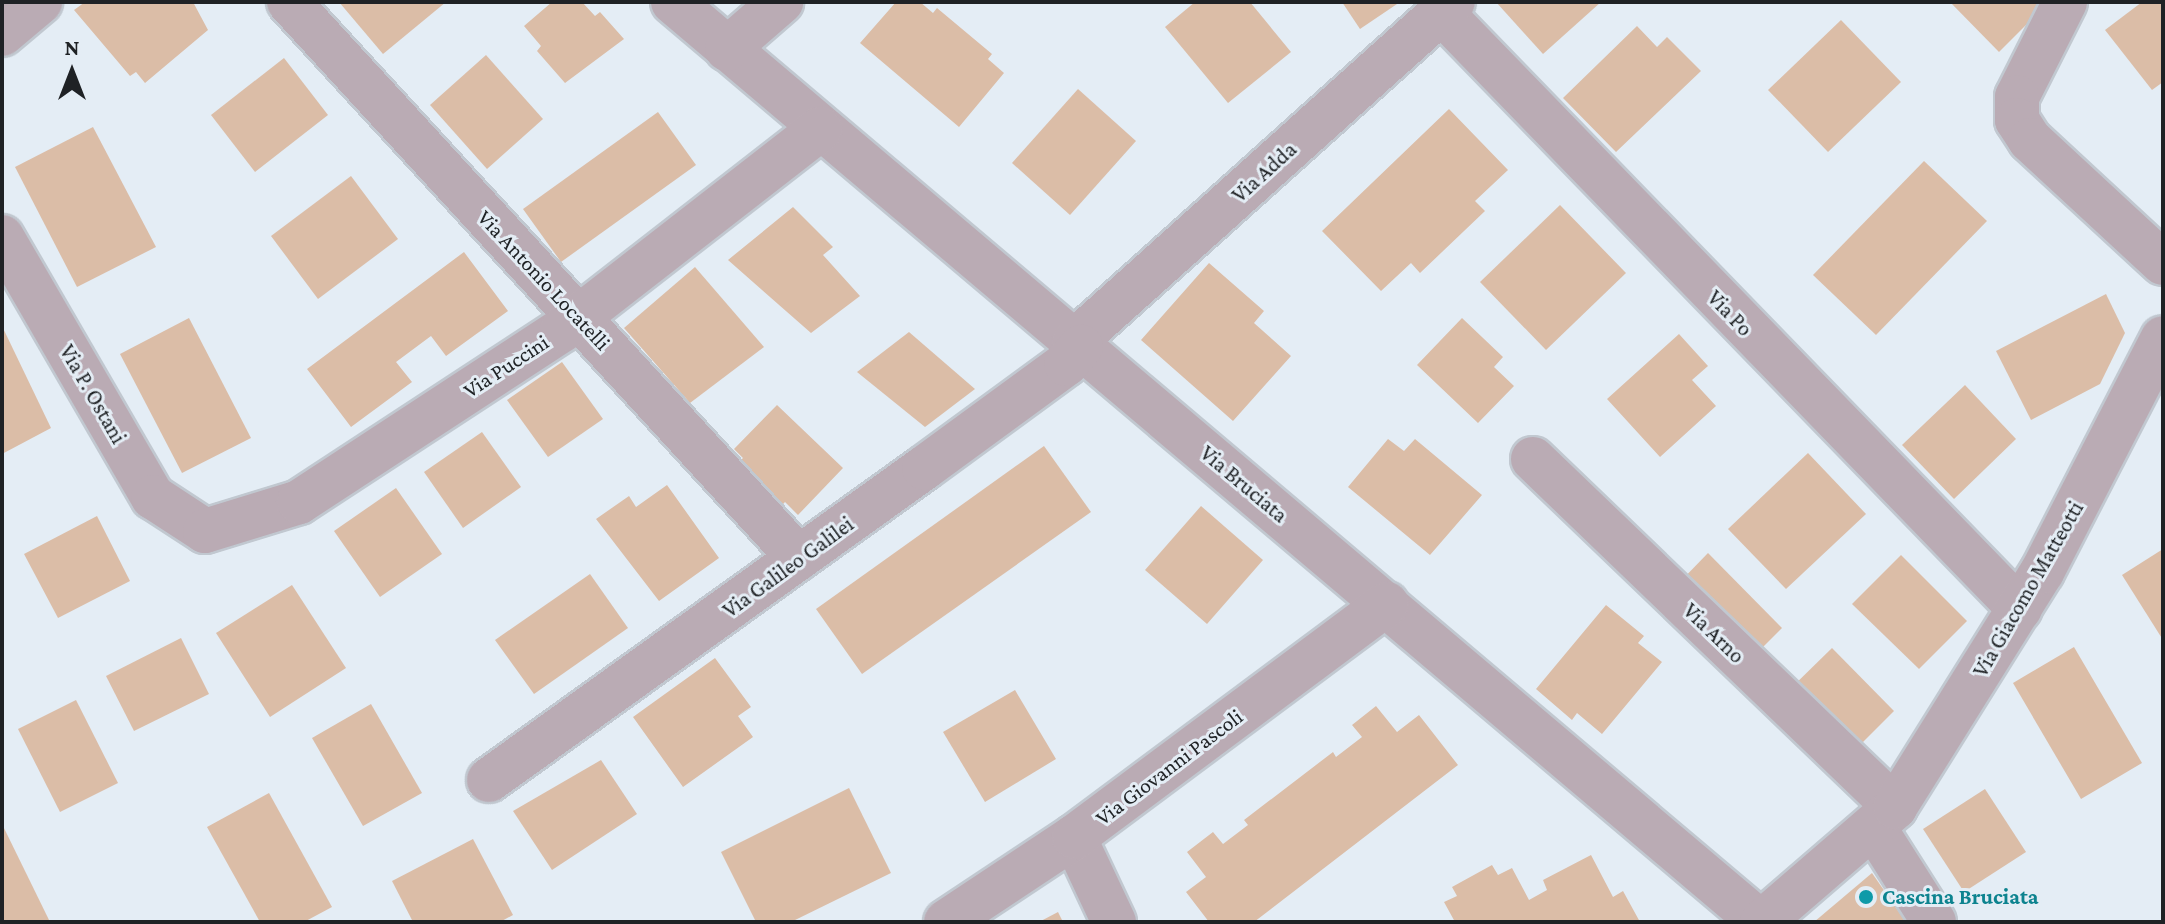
<!DOCTYPE html>
<html>
<head>
<meta charset="utf-8">
<style>
	body { margin:0 }
	#map { position:relative; width:2165px; height:924px; overflow:hidden; background:#e4edf5; font-family:"Crimson Pro",serif }
	div>[style] { position:absolute }
	.building>* { inset:0; background:#dbbda7 }
	.roads { filter:drop-shadow(2px 0 #c1c8d0) drop-shadow(-2px 0 #c1c8d0) drop-shadow(0 2px #c1c8d0) drop-shadow(0 -2px #c1c8d0) }
	.minor>* { height:44px; margin:-22px; padding:0 22px; transform-origin:22px; border-radius:22px; background:#baabb4 }
	.dots>* { width:22px; height:22px; translate:-50% -50%; box-sizing:border-box; border:4px solid #e4edf5; border-radius:50% }
	span { translate:-50% -50%; white-space:nowrap; text-align:center; line-height:1.15; -webkit-text-stroke:6px #e4edf5; paint-order:stroke }
	.street-label { font-size:22px; color:#1f2225 }
	.culture-label { font-size:22px; color:#0d838f; font-weight:700 }
	.left { translate:0 -50%; text-align:left }
	.frame { position:absolute; inset:0; border:4px solid #1f2225; pointer-events:none }
	.north { position:absolute; left:32px; top:32px; width:80px; height:80px; -webkit-text-stroke:6px #e4edf5; paint-order:stroke; rotate:0deg; font-size:22px; font-weight:700; line-height:32px; text-align:center; color:#1f2225 }
	.north::after { content:''; display:block; margin:auto; width:28px; height:36px; background:#1f2225; clip-path:polygon(50% 0,100% 100%,50% 72%,0 100%) }
</style>
</head>
<body>
<div id="map">
	<div class="building">
		<i style="clip-path:polygon(85px 2px,193px 2px,208px 30px,145px 83px,136px 72px,130px 76px,74px 10px)"></i>
		<i style="clip-path:polygon(339px 2px,446px 2px,383px 54px)"></i>
		<i style="clip-path:polygon(552px 2px,582px 2px,595px 16px,600px 12px,624px 39px,565px 83px,537px 51px,541px 46px,524px 26px)"></i>
		<i style="clip-path:polygon(896px 2px,920px 2px,933px 13px,937px 8px,992px 54px,988px 59px,1004px 73px,959px 127px,860px 43px)"></i>
		<i style="clip-path:polygon(1195px 2px,1250px 2px,1291px 52px,1228px 103px,1165px 27px)"></i>
		<i style="clip-path:polygon(1342px 2px,1400px 2px,1360px 29px)"></i>
		<i style="clip-path:polygon(1496px 2px,1601px 2px,1543px 54px)"></i>
		<i style="clip-path:polygon(1950px 2px,2043px 2px,2046px 5px,1999px 52px)"></i>
		<i style="clip-path:polygon(2142px 2px,2163px 2px,2163px 82px,2152px 90px,2105px 30px)"></i>
		<i style="clip-path:polygon(1841px 20px,1901px 82px,1828px 152px,1768px 90px)"></i>
		<i style="clip-path:polygon(1637px 26px,1657px 47px,1667px 37px,1701px 71px,1616px 152px,1563px 98px)"></i>
		<i style="clip-path:polygon(486px 55px,543px 119px,487px 169px,430px 105px)"></i>
		<i style="clip-path:polygon(284px 58px,328px 115px,255px 172px,211px 115px)"></i>
		<i style="clip-path:polygon(1078px 89px,1136px 141px,1070px 215px,1012px 163px)"></i>
		<i style="clip-path:polygon(1449px 109px,1508px 170px,1475px 201px,1485px 211px,1420px 273px,1411px 263px,1381px 291px,1322px 231px)"></i>
		<i style="clip-path:polygon(658px 112px,696px 165px,561px 262px,523px 209px)"></i>
		<i style="clip-path:polygon(93px 127px,156px 247px,77px 287px,15px 167px)"></i>
		<i style="clip-path:polygon(1924px 161px,1987px 221px,1876px 335px,1813px 275px)"></i>
		<i style="clip-path:polygon(351px 176px,398px 239px,318px 299px,271px 236px)"></i>
		<i style="clip-path:polygon(1560px 205px,1626px 273px,1546px 350px,1480px 282px)"></i>
		<i style="clip-path:polygon(793px 207px,833px 247px,823px 255px,860px 296px,811px 333px,728px 260px)"></i>
		<i style="clip-path:polygon(464px 252px,508px 311px,446px 356px,431px 336px,396px 362px,412px 382px,351px 427px,307px 369px)"></i>
		<i style="clip-path:polygon(1209px 263px,1264px 311px,1254px 323px,1291px 356px,1233px 421px,1141px 340px)"></i>
		<i style="clip-path:polygon(695px 267px,764px 347px,690px 403px,624px 328px)"></i>
		<i style="clip-path:polygon(2106px 294px,2125px 333px,2100px 384px,2031px 420px,1996px 351px)"></i>
		<i style="clip-path:polygon(189px 318px,251px 438px,182px 473px,120px 354px)"></i>
		<i style="clip-path:polygon(1462px 318px,1503px 357px,1494px 367px,1514px 386px,1478px 423px,1417px 365px)"></i>
		<i style="clip-path:polygon(2px 326px,51px 428px,2px 454px)"></i>
		<i style="clip-path:polygon(909px 332px,975px 389px,925px 427px,857px 372px)"></i>
		<i style="clip-path:polygon(1679px 334px,1708px 366px,1692px 380px,1716px 406px,1660px 457px,1607px 399px)"></i>
		<i style="clip-path:polygon(562px 362px,603px 419px,548px 457px,507px 400px)"></i>
		<i style="clip-path:polygon(1965px 385px,2016px 439px,1954px 499px,1902px 445px)"></i>
		<i style="clip-path:polygon(777px 405px,843px 468px,798px 515px,785px 502px,773px 515px,728px 473px,743px 458px,734px 449px)"></i>
		<i style="clip-path:polygon(482px 432px,521px 487px,463px 528px,424px 472px)"></i>
		<i style="clip-path:polygon(1388px 439px,1404px 451px,1415px 439px,1482px 495px,1430px 555px,1348px 487px)"></i>
		<i style="clip-path:polygon(1044px 446px,1091px 512px,862px 674px,816px 609px)"></i>
		<i style="clip-path:polygon(1808px 453px,1866px 514px,1786px 589px,1728px 529px)"></i>
		<i style="clip-path:polygon(667px 485px,719px 558px,659px 601px,596px 519px,629px 496px,636px 507px)"></i>
		<i style="clip-path:polygon(396px 488px,442px 554px,380px 597px,334px 531px)"></i>
		<i style="clip-path:polygon(1201px 506px,1263px 560px,1207px 624px,1145px 570px)"></i>
		<i style="clip-path:polygon(97px 516px,130px 581px,58px 618px,24px 554px)"></i>
		<i style="clip-path:polygon(2163px 549px,2163px 640px,2122px 575px)"></i>
		<i style="clip-path:polygon(1708px 553px,1782px 628px,1749px 661px,1675px 587px)"></i>
		<i style="clip-path:polygon(1901px 555px,1967px 621px,1919px 669px,1852px 604px)"></i>
		<i style="clip-path:polygon(590px 574px,628px 628px,534px 694px,495px 640px)"></i>
		<i style="clip-path:polygon(292px 585px,346px 668px,270px 717px,216px 633px)"></i>
		<i style="clip-path:polygon(1606px 605px,1644px 636px,1638px 643px,1662px 662px,1602px 734px,1577px 713px,1572px 720px,1536px 689px)"></i>
		<i style="clip-path:polygon(181px 638px,209px 694px,134px 731px,106px 676px)"></i>
		<i style="clip-path:polygon(2074px 647px,2142px 763px,2081px 799px,2013px 683px)"></i>
		<i style="clip-path:polygon(1832px 648px,1894px 711px,1848px 757px,1785px 694px)"></i>
		<i style="clip-path:polygon(715px 658px,751px 707px,738px 716px,753px 737px,683px 787px,633px 717px)"></i>
		<i style="clip-path:polygon(1015px 690px,1056px 759px,985px 802px,943px 732px)"></i>
		<i style="clip-path:polygon(76px 700px,118px 783px,60px 812px,18px 729px)"></i>
		<i style="clip-path:polygon(371px 704px,422px 793px,363px 826px,312px 738px)"></i>
		<i style="clip-path:polygon(1376px 706px,1397px 732px,1419px 715px,1458px 765px,1254px 922px,1209px 922px,1186px 892px,1206px 877px,1187px 852px,1213px 832px,1223px 844px,1248px 825px,1244px 820px,1333px 752px,1336px 757px,1362px 737px,1352px 725px)"></i>
		<i style="clip-path:polygon(601px 760px,637px 814px,552px 870px,513px 811px)"></i>
		<i style="clip-path:polygon(849px 788px,891px 873px,791px 922px,756px 922px,721px 852px)"></i>
		<i style="clip-path:polygon(1985px 789px,2026px 852px,1964px 892px,1923px 829px)"></i>
		<i style="clip-path:polygon(269px 793px,332px 907px,304px 922px,260px 922px,207px 827px)"></i>
		<i style="clip-path:polygon(2px 824px,50px 922px,2px 922px)"></i>
		<i style="clip-path:polygon(473px 839px,513px 915px,500px 922px,413px 922px,392px 881px)"></i>
		<i style="clip-path:polygon(1591px 855px,1613px 897px,1623px 891px,1640px 922px,1455px 922px,1444px 902px,1457px 896px,1452px 887px,1492px 865px,1498px 875px,1512px 868px,1529px 900px,1547px 890px,1543px 880px)"></i>
		<i style="clip-path:polygon(1872px 873px,1906px 922px,1814px 922px)"></i>
		<i style="clip-path:polygon(1058px 912px,1063px 922px,1039px 922px)"></i>
	</div>
	<div class="roads">
		<div class="minor">
			<i style="left:289px;top:2px;width:754px;rotate:47.47deg"></i>
			<i style="left:673px;top:2px;width:1424px;rotate:40.24deg"></i>
			<i style="left:2065px;top:2px;width:106px;rotate:116.8deg"></i>
			<i style="left:2017px;top:97px;width:23px;rotate:90deg"></i>
			<i style="left:2017px;top:120px;width:24px;rotate:57deg"></i>
			<i style="left:2030px;top:140px;width:181px;rotate:42.8deg"></i>
			<i style="left:1442px;top:13px;width:830px;rotate:45.88deg"></i>
			<i style="left:2px;top:34px;width:50px;rotate:-40.1deg"></i>
			<i style="left:727px;top:49px;width:72px;rotate:-41deg"></i>
			<i style="left:2px;top:237px;width:301px;rotate:59.9deg"></i>
			<i style="left:153px;top:497px;width:62px;rotate:33.2deg"></i>
			<i style="left:205px;top:531px;width:98px;rotate:-17.1deg"></i>
			<i style="left:299px;top:502px;width:314px;rotate:-33.2deg"></i>
			<i style="left:562px;top:330px;width:327px;rotate:-37.9deg"></i>
			<i style="left:1074px;top:342px;width:509px;rotate:-41.9deg"></i>
			<i style="left:1533px;top:459px;width:502px;rotate:43.87deg"></i>
			<i style="left:489px;top:780px;width:535px;rotate:-35.65deg"></i>
			<i style="left:924px;top:468px;width:176px;rotate:-36.2deg"></i>
			<i style="left:1066px;top:364px;width:23px;rotate:-49deg"></i>
			<i style="left:1875px;top:829px;width:110px;rotate:57.6deg"></i>
			<i style="left:1074px;top:837px;width:94px;rotate:64.8deg"></i>
			<i style="left:946px;top:922px;width:154px;rotate:-33.6deg"></i>
			<i style="left:1074px;top:837px;width:390px;rotate:-36.7deg"></i>
			<i style="left:1762px;top:922px;width:176px;rotate:-40.8deg"></i>
			<i style="left:1895px;top:807px;width:277px;rotate:-58deg"></i>
			<i style="left:2042px;top:572px;width:263px;rotate:-62.7deg"></i>
		</div>
	</div>
	<div class="dots">
		<i style="left:1866px;top:897px;background:#0f9aa8"></i>
	</div>
	<div class="street-label">
		<span style="left:1264px;top:172px;rotate:-42deg">Via Adda</span>
		<span style="left:544px;top:280px;rotate:47deg">Via Antonio Locatelli</span>
		<span style="left:1730px;top:313px;rotate:46deg">Via Po</span>
		<span style="left:506px;top:366px;rotate:-33deg">Via Puccini</span>
		<span style="left:93px;top:394px;rotate:60deg">Via P. Ostani</span>
		<span style="left:1244px;top:484px;rotate:40deg">Via Bruciata</span>
		<span style="left:788px;top:567px;rotate:-36deg">Via Galileo Galilei</span>
		<span style="left:2028px;top:589px;rotate:-60deg">Via Giacomo Matteotti</span>
		<span style="left:1714px;top:633px;rotate:44deg">Via Arno</span>
		<span style="left:1169px;top:767px;rotate:-37deg">Via Giovanni Pascoli</span>
	</div>
	<div class="culture-label">
		<span class="left" style="left:1882px;top:897px">Cascina Bruciata</span>
	</div>
	<div class="frame"></div>
	<div class="north">N</div>
</div>
</body>
</html>
